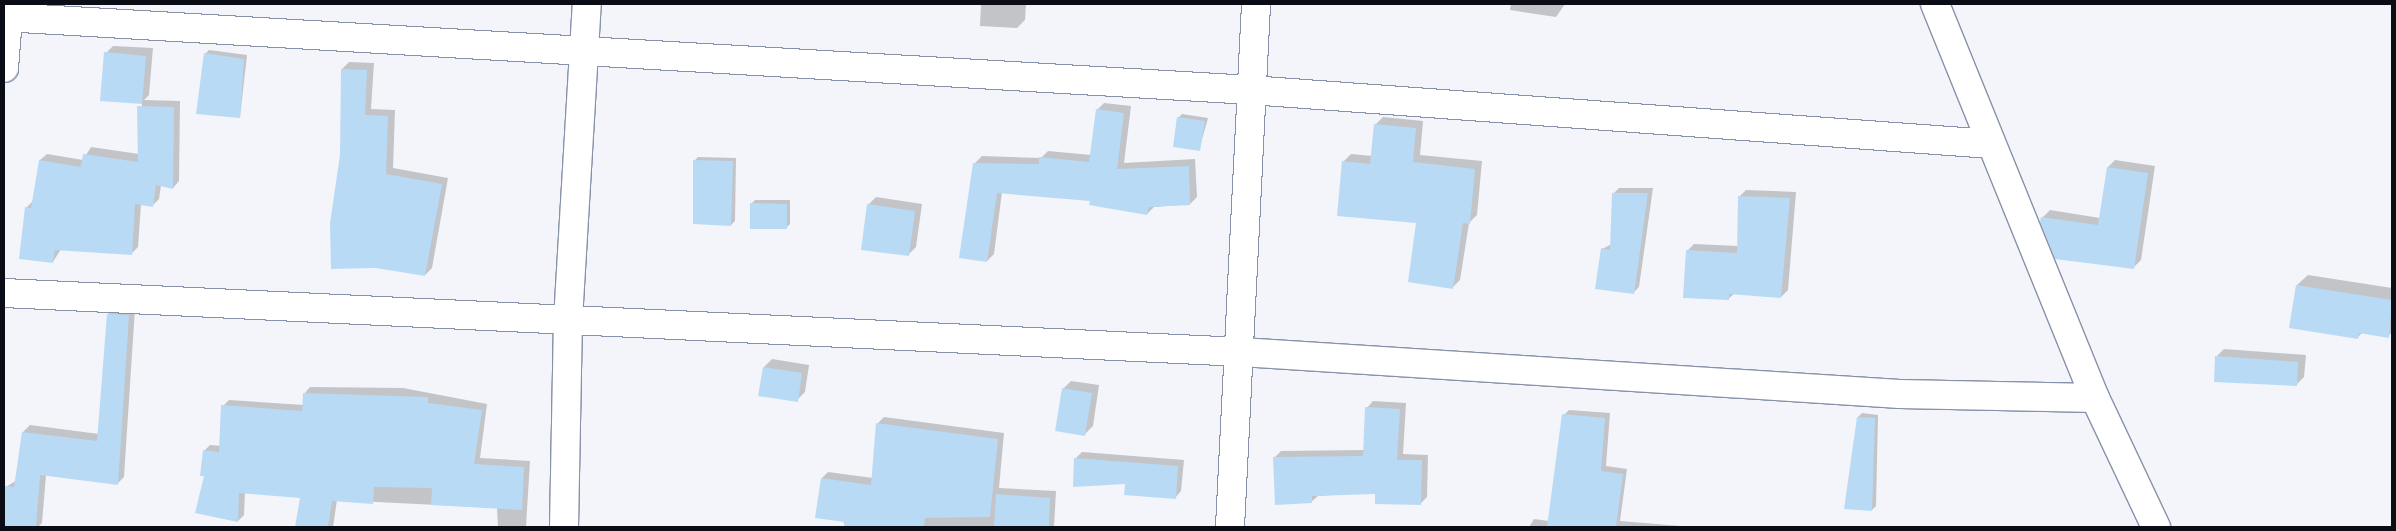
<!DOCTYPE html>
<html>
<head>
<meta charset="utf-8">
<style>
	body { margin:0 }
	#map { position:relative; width:2396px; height:531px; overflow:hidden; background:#f3f5fa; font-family:Roboto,sans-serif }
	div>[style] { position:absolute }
	.shadow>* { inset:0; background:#0003 }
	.building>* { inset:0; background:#b9daf5 }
	.roads { filter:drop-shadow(1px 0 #8791a9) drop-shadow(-1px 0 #8791a9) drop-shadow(0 1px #8791a9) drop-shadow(0 -1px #8791a9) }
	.minor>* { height:28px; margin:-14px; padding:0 14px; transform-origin:14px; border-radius:14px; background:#fff }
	span { translate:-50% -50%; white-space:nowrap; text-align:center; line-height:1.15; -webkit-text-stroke:4.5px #fff; paint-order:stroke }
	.frame { position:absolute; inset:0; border:5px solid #0a0d16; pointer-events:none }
</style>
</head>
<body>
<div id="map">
	<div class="shadow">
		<i style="clip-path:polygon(981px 4px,1026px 4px,1025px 20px,1017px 28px,980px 26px)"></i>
		<i style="clip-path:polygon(1511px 4px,1565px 4px,1556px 17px,1510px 10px)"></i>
		<i style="clip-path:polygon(113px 46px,153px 48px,149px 95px,144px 100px,180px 101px,179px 181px,173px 188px,161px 185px,159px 199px,152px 206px,141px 204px,138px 247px,131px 254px,61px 249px,53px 262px,26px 208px,33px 201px,40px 160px,47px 154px,83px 160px,91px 147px,139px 154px,142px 103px,101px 100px,105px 54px)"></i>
		<i style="clip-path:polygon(209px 50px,247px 55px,240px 117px,205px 54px)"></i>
		<i style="clip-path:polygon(349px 62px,374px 63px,371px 109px,395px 110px,393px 168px,448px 178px,432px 268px,425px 275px,342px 155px,342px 69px)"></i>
		<i style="clip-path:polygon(1104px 103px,1131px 106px,1124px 163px,1195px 159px,1197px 197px,1190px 204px,1154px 207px,1147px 214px,1092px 200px,1002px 192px,994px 254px,987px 261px,975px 163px,982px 156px,1041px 158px,1048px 151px,1091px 155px,1097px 110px)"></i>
		<i style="clip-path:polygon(1182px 114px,1208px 118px,1199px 150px,1178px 118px)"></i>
		<i style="clip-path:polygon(1383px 117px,1423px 121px,1420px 155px,1482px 161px,1477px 215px,1469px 223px,1460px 280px,1453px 287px,1418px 222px,1343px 162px,1351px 154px,1373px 156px,1376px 124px)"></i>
		<i style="clip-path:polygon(698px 157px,736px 158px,735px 221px,731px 225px,694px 161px)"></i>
		<i style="clip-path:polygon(2115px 160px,2155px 166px,2141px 260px,2133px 268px,2042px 218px,2050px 210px,2100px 218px,2108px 167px)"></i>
		<i style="clip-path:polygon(1619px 188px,1653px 188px,1639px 287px,1633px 293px,1602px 249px,1612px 244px,1613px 194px)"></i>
		<i style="clip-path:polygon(1746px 190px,1796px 192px,1788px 290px,1781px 297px,1735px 293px,1728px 299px,1687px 251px,1694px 244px,1738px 246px,1739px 197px)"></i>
		<i style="clip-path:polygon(876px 197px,922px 204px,916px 247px,908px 255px,868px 205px)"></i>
		<i style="clip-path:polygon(755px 200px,790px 200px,790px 224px,786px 228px,751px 204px)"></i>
		<i style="clip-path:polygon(2308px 275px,2392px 288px,2392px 332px,2388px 336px,2363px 332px,2358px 337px,2297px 285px)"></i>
		<i style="clip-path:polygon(115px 307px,135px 308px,124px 477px,117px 484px,46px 475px,42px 523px,38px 527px,4px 527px,6px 487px,17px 480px,23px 432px,30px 425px,99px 434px,108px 314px)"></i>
		<i style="clip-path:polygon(2224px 349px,2306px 355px,2304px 377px,2297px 384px,2216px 357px)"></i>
		<i style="clip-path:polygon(772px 359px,809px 365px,805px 392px,797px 400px,764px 367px)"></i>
		<i style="clip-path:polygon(1071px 381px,1099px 385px,1093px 426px,1085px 434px,1063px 389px)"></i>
		<i style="clip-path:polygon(310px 387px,403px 388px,487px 404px,480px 458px,530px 461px,526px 527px,498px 527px,497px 508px,337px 500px,333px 527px,297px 527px,301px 496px,245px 492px,244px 515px,238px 521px,205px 475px,204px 451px,210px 445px,221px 446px,223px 406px,229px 400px,304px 405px,304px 394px)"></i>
		<i style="clip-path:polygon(1373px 401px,1406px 403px,1403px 454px,1428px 455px,1427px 497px,1420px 504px,1376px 492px,1318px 496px,1311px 502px,1275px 457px,1281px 451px,1365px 450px,1367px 408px)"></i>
		<i style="clip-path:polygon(1569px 410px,1610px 413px,1606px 466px,1627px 469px,1620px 521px,1693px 527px,1529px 527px,1534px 519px,1549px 521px,1564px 415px)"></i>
		<i style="clip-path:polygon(1862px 413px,1878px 415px,1876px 506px,1872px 510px,1858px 417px)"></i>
		<i style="clip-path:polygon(884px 417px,1004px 433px,999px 488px,1056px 491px,1054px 527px,846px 527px,822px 478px,828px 472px,873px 478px,877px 424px)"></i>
		<i style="clip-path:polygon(1082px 452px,1184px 460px,1181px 491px,1175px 498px,1126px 483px,1075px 459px)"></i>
	</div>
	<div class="building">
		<i style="clip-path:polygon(104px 52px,146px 56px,142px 104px,100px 101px)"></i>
		<i style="clip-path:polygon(204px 53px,244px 59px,240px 118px,196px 114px)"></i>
		<i style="clip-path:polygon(341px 69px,367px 70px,365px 115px,388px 116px,386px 174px,442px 184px,425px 276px,376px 268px,331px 269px,330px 223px,340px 155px)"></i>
		<i style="clip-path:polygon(137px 106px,174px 107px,173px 189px,156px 185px,153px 207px,135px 204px,132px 255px,55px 250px,53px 263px,19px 259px,25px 207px,31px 208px,39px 160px,81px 167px,83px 154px,138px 162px)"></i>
		<i style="clip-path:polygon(1096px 109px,1124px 113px,1117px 169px,1189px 166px,1190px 205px,1149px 207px,1147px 215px,1089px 205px,1090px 201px,997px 193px,987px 262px,959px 258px,973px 163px,1039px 164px,1039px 157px,1089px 162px)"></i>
		<i style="clip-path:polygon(1177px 117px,1205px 121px,1200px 151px,1173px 147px)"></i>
		<i style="clip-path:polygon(1374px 124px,1416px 128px,1413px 162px,1475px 169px,1470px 224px,1463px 223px,1453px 289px,1408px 282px,1416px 223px,1337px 216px,1342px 161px,1370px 164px)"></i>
		<i style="clip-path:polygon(693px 160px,733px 161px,731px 226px,693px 224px)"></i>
		<i style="clip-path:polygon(2107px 167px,2148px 173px,2134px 269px,2055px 259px,2040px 222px,2041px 217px,2098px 225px)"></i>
		<i style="clip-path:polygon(1612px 193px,1648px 193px,1634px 294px,1595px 289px,1601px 248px,1610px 250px)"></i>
		<i style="clip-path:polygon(1738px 196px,1790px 198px,1781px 298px,1729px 294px,1729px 300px,1683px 298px,1686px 250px,1737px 253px)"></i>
		<i style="clip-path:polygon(750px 203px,787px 204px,787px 229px,750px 229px)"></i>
		<i style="clip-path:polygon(867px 204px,915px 211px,909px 256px,861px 250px)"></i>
		<i style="clip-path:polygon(2296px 285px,2392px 300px,2389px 338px,2359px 333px,2358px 339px,2289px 328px)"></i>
		<i style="clip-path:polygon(107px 314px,129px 315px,118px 485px,40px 475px,36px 527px,4px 527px,5px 486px,14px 487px,22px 432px,97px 441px)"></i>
		<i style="clip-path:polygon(2215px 356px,2298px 362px,2297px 386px,2214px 382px)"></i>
		<i style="clip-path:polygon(763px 367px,802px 373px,798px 402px,758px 396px)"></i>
		<i style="clip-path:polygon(1062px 388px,1092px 393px,1085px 436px,1055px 431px)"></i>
		<i style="clip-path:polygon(303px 393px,428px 397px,428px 403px,482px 410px,474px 464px,524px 467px,522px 510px,431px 505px,432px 488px,374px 487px,373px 504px,332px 501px,328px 527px,295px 527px,300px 498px,239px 493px,238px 522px,195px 513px,204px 476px,200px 476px,203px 450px,219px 452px,221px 405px,302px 411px)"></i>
		<i style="clip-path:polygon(1365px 407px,1400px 409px,1397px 460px,1422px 460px,1421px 505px,1375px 504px,1375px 494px,1312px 496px,1312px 503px,1275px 505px,1273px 457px,1363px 456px)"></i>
		<i style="clip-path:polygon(1562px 414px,1605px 418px,1601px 471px,1623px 474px,1616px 527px,1547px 527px)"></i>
		<i style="clip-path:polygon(1857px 417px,1875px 418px,1872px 511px,1844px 509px)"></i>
		<i style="clip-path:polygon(876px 423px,998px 439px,990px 517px,925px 518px,924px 527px,844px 527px,845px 522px,815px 518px,821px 478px,871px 485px)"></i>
		<i style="clip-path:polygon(1074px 458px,1178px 466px,1176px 499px,1124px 495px,1125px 484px,1073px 487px)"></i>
		<i style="clip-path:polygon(996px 494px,1050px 498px,1049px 527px,994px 527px)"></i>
	</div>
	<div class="roads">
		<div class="minor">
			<i style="left:1935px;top:4px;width:425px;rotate:67.9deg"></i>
			<i style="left:2095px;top:398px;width:143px;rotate:64.7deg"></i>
			<i style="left:4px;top:17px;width:1248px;rotate:3.35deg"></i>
			<i style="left:1250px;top:90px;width:742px;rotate:4.17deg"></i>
			<i style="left:4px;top:68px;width:64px;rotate:-85.5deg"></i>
			<i style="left:4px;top:293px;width:1238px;rotate:2.73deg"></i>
			<i style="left:1241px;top:352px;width:660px;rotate:3.65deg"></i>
			<i style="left:1900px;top:394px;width:195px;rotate:1.2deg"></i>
			<i style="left:564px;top:527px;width:207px;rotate:-88.9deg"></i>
			<i style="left:568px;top:320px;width:317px;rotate:-86.6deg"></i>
			<i style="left:1230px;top:527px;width:524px;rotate:-87.15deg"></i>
		</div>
	</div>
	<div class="frame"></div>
</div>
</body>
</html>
